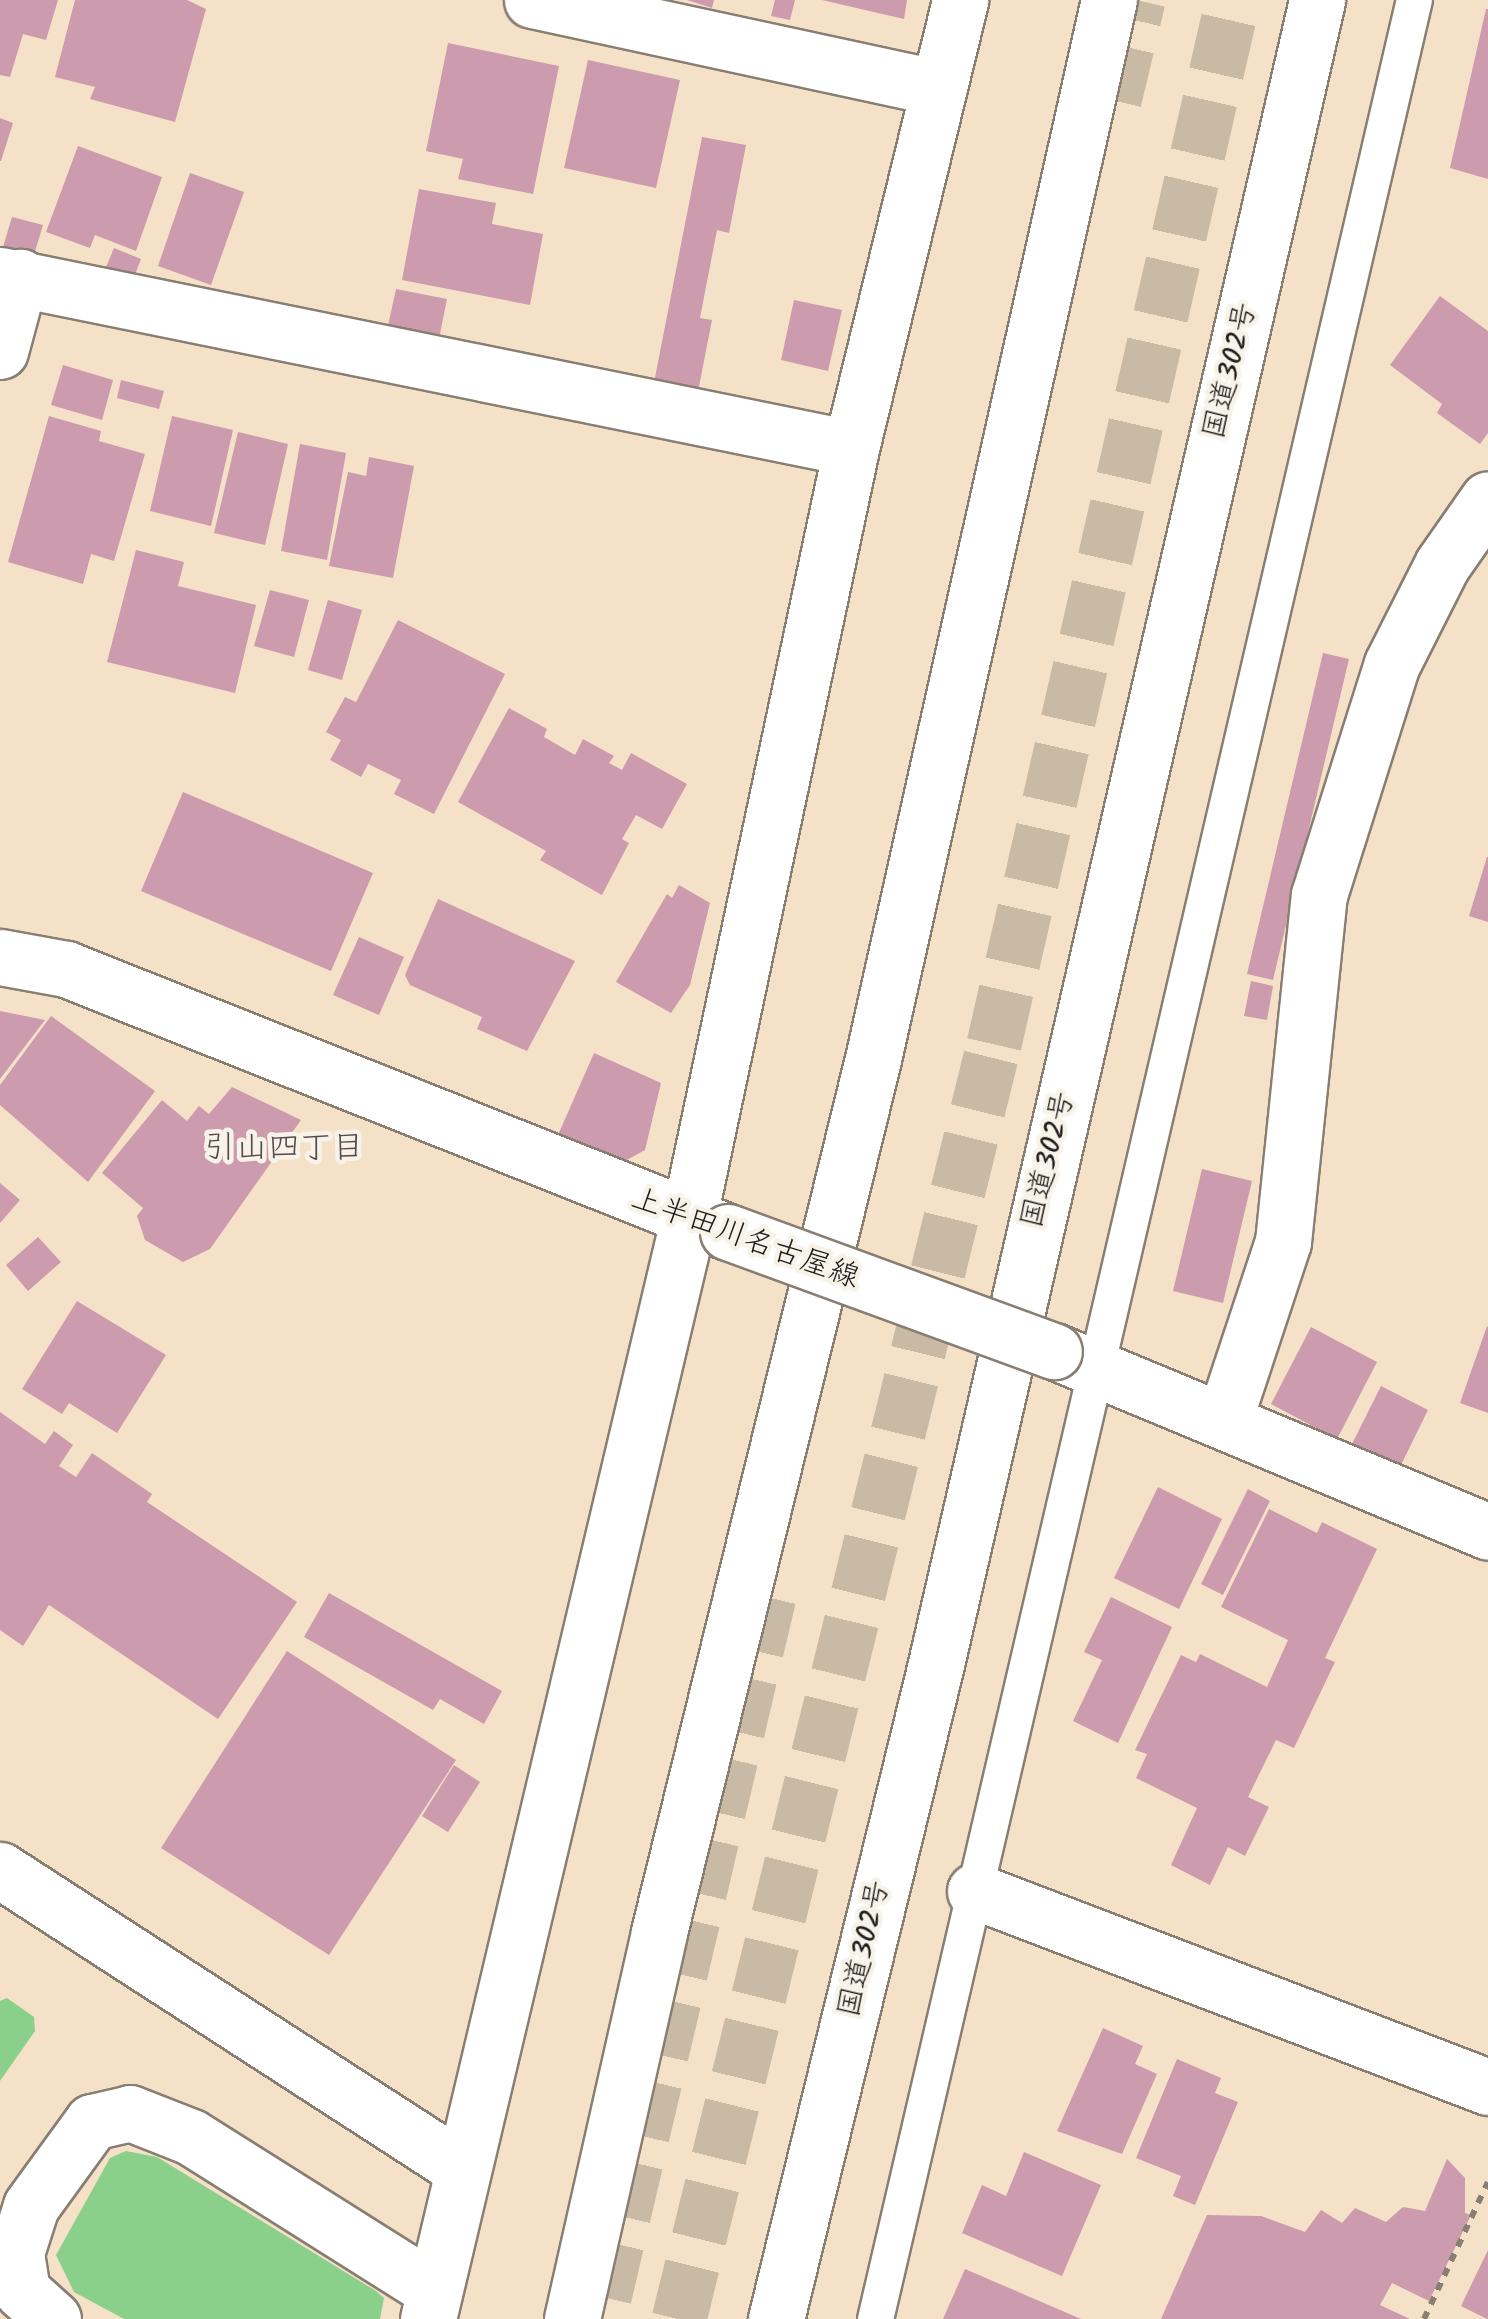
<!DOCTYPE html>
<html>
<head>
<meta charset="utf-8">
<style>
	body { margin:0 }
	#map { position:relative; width:1488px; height:2319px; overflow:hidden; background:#f4e1c8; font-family:Kalam,"Klee One",sans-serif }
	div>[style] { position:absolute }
	.green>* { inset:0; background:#8ad08b }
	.building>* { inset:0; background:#cc9bad }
	.highway-tunnel>* { height:55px; margin-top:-27.5px; transform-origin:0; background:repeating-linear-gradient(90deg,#c9baa6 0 55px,transparent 0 83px) }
	.path>* { height:6px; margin-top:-3px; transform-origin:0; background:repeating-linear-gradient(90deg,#887e72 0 8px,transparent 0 16px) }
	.roads { filter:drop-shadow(2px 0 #887e72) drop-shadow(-2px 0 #887e72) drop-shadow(0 2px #887e72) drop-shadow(0 -2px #887e72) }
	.lane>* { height:35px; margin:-17.5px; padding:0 17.5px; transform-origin:17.5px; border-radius:17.5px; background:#fff }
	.street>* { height:55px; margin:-27.5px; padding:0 27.5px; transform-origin:27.5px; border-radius:27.5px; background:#fff }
	.secondary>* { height:55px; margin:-27.5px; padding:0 27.5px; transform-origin:27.5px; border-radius:27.5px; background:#fff }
	.highway>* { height:55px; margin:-27.5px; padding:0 27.5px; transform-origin:27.5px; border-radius:27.5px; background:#fff }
	.bridges { filter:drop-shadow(2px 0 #887e72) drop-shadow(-2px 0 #887e72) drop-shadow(0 2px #887e72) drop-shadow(0 -2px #887e72) }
	.secondary-bridge>* { height:55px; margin:-27.5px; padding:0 27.5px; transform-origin:27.5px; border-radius:27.5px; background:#fff }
	span { translate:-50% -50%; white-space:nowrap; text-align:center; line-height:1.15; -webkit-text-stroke:9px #f7f3e8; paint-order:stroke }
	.street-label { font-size:30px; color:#1c1c1c }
	.neighbourhood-label { font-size:32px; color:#5a484f }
</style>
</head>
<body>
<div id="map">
	<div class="green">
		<i style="clip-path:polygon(7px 1998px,34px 2017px,35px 2031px,0 2081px,0 2001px)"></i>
		<i style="clip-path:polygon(126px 2151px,157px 2157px,376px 2291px,384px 2298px,380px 2319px,124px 2319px,74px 2292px,56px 2255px,110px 2158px)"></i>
	</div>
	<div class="building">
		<i style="clip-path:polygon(0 0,58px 0,46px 40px,23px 34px,10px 77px,0 75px)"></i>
		<i style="clip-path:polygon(75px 0,187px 0,206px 9px,175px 122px,90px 99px,95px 87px,55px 77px)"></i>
		<i style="clip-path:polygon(687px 0,714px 0,712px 8px)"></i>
		<i style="clip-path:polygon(775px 0,795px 0,790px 20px,771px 16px)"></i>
		<i style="clip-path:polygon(822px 0,907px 0,904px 19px)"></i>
		<i style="clip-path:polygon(1486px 9px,1488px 9px,1488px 179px,1450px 168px)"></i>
		<i style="clip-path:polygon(448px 43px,559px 66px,533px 194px,458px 179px,463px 159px,426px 151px)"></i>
		<i style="clip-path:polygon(588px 60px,680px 80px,656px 188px,564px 168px)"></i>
		<i style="clip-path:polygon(0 118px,13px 123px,1px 161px,0 161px)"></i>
		<i style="clip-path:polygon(702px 137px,746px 145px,729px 233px,717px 230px,700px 318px,712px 320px,695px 407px,651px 398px)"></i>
		<i style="clip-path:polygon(78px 146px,162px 177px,136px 251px,95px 235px,90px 248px,46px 232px)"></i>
		<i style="clip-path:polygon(190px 173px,244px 192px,211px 285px,158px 266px)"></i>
		<i style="clip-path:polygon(419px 189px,496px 203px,492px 224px,543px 234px,530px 305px,402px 280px)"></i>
		<i style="clip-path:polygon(12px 217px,43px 225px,27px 278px,0 257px)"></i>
		<i style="clip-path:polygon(114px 248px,141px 259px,127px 295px,99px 284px)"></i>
		<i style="clip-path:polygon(396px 289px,447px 299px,436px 354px,384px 344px)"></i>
		<i style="clip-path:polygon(1440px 296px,1488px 331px,1488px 433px,1480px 444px,1437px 413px,1442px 404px,1390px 365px)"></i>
		<i style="clip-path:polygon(794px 300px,842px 310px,828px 371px,781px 360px)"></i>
		<i style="clip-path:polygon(63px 365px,113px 380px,102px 420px,51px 405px)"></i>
		<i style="clip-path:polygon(121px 380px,164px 391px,159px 409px,117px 398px)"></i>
		<i style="clip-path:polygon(49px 416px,101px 431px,99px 441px,145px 454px,114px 561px,91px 554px,83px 584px,8px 562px)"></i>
		<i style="clip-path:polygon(172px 416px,233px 430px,211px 526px,150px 511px)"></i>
		<i style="clip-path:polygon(238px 432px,288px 444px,265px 545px,214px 533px)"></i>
		<i style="clip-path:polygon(300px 444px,346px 453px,327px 560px,281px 551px)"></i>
		<i style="clip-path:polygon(369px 457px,414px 466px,393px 578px,329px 566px,348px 472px,366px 476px)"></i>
		<i style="clip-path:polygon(136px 550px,184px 562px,178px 586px,256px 605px,235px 693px,107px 662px)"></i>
		<i style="clip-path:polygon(270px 590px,309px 600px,294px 657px,254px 646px)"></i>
		<i style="clip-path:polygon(328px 600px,362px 610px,342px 680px,308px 670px)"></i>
		<i style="clip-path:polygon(398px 620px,505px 674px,434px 814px,394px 794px,401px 780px,368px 764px,361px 777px,330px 760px,341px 740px,326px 732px,345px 697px,356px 702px)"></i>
		<i style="clip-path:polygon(1323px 653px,1349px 659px,1273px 980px,1247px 974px)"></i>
		<i style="clip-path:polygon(509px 708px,547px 729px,544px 737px,575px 755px,583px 739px,614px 756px,609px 763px,622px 770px,631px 753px,687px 784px,662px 829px,636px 815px,622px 839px,629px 843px,602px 895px,540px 860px,546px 851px,458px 802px)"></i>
		<i style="clip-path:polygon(183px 792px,373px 873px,331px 971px,141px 891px)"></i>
		<i style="clip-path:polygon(1487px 857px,1488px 857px,1488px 922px,1469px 916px)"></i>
		<i style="clip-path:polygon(679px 885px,710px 903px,690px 985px,671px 1013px,616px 982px,667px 894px,672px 898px)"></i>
		<i style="clip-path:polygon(438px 899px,575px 961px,527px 1051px,477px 1029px,482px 1017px,410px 985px,405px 975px)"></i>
		<i style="clip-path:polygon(359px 937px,404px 957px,379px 1015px,333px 995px)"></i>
		<i style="clip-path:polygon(1251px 981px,1273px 986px,1267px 1020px,1244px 1016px)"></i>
		<i style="clip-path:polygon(0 1011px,45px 1020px,0 1079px)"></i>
		<i style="clip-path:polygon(51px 1016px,155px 1091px,88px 1182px,0 1105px,0 1085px)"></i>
		<i style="clip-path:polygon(594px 1053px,661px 1083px,645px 1150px,623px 1162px,558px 1135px)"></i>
		<i style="clip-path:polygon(232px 1087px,301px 1120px,210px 1249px,183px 1262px,145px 1240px,137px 1216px,143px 1208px,102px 1173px,162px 1100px,187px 1121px,199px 1106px,209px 1114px)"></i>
		<i style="clip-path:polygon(1202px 1169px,1252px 1181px,1223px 1303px,1173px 1291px)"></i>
		<i style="clip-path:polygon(0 1183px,20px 1200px,0 1223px)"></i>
		<i style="clip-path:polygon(38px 1237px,61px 1262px,28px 1291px,6px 1265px)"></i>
		<i style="clip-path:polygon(77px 1301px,166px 1355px,117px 1433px,69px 1403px,62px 1414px,22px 1389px)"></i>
		<i style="clip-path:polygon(1487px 1326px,1488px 1327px,1488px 1413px,1460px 1403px)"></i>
		<i style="clip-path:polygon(1311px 1327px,1377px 1362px,1337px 1439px,1271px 1404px)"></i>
		<i style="clip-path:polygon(1381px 1386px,1428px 1410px,1399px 1469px,1352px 1444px)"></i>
		<i style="clip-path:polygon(0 1412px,45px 1444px,54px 1431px,73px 1445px,59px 1466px,76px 1477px,92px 1453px,152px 1494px,147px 1502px,297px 1602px,218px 1719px,49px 1605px,23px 1646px,0 1630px)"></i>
		<i style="clip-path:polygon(1158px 1487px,1222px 1519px,1179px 1609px,1114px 1578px)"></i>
		<i style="clip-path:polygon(1248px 1489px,1270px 1501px,1223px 1595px,1201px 1584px)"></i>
		<i style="clip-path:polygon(1269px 1509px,1317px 1533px,1322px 1522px,1377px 1549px,1325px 1658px,1335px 1662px,1294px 1748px,1276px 1740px,1248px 1797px,1269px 1807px,1245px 1856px,1228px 1847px,1210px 1885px,1171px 1865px,1197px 1808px,1136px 1778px,1147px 1754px,1135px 1750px,1181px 1655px,1196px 1662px,1200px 1654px,1267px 1687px,1288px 1640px,1221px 1607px)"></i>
		<i style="clip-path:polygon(329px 1593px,502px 1691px,484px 1724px,440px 1699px,433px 1710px,304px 1637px)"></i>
		<i style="clip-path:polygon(1111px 1597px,1172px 1627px,1118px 1743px,1073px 1721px,1102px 1660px,1084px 1652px)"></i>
		<i style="clip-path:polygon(287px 1651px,456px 1760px,329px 1955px,161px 1848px)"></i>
		<i style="clip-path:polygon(454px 1765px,480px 1782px,448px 1832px,422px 1816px)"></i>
		<i style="clip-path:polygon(1103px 2028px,1143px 2046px,1135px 2064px,1157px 2074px,1122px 2154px,1057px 2131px)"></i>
		<i style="clip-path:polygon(1177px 2059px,1221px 2078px,1215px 2093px,1238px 2102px,1195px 2205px,1173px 2196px,1181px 2176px,1136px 2158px)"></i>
		<i style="clip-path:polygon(1024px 2152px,1101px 2185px,1062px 2276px,962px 2233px,982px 2185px,1006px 2196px)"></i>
		<i style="clip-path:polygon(1447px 2159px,1465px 2178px,1465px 2213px,1471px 2215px,1429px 2301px,1392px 2283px,1380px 2305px,1410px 2319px,1161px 2319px,1207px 2215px,1261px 2216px,1305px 2232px,1321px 2210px,1342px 2223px,1355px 2208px,1386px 2222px,1403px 2207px,1425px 2211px)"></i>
		<i style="clip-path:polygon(1488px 2250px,1488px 2319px,1487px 2319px,1461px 2306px)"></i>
		<i style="clip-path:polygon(965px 2269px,1081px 2319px,943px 2319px)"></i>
	</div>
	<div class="highway-tunnel">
		<i style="left:1114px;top:100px;width:103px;rotate:-76.5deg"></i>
		<i style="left:604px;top:2297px;width:729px;rotate:-76.76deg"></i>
		<i style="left:679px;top:2319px;width:1313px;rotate:-76.12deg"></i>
		<i style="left:994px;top:1044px;width:1071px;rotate:-77.11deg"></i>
	</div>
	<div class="path">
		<i style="left:1424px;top:2319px;width:151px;rotate:-65deg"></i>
	</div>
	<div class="roads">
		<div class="lane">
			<i style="left:875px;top:2319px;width:2381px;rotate:-76.92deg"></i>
		</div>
		<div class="street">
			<i style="left:532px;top:0;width:416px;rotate:12.2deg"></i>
			<i style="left:0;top:275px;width:868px;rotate:11.49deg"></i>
			<i style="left:0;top:351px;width:77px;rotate:-74.9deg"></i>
			<i style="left:1224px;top:1420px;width:188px;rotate:-71.7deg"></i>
			<i style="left:1283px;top:1242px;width:349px;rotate:-84.1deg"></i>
			<i style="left:1319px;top:895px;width:242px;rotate:-72.5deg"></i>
			<i style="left:1392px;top:664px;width:111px;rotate:-63.2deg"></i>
			<i style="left:1442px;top:565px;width:80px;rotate:-55.1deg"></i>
			<i style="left:0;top:1870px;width:549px;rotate:32.88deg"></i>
			<i style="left:975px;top:1891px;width:549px;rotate:20.91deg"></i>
			<i style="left:53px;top:2319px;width:42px;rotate:-137.9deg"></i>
			<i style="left:22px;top:2291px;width:38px;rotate:-99deg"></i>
			<i style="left:16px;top:2253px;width:49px;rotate:-72.3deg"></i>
			<i style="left:31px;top:2206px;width:104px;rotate:-54deg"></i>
			<i style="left:92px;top:2122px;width:39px;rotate:-13deg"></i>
			<i style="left:130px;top:2113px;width:66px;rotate:21.5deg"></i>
			<i style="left:191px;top:2137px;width:287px;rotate:32.2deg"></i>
			<i style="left:428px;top:2319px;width:1128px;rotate:-76.68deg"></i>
			<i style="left:688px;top:1221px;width:790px;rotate:-78.09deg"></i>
			<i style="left:851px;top:448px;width:461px;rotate:-76.3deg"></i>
		</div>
		<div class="secondary">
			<i style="left:0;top:957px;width:67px;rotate:10.3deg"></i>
			<i style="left:66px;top:969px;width:712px;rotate:21.67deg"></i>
			<i style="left:1054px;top:1351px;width:470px;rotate:22.6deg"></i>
		</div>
		<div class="highway">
			<i style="left:572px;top:2319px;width:397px;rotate:-77.3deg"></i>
			<i style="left:659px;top:1932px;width:899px;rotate:-76.23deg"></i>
			<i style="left:873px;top:1059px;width:1085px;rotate:-77.44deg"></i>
			<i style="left:776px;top:2319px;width:674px;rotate:-76.27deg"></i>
			<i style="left:936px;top:1664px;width:1707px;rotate:-77.1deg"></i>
		</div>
	</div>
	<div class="bridges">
		<div class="secondary-bridge">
			<i style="left:728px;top:1232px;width:347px;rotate:20.1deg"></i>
		</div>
	</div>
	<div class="street-label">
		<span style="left:1231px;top:371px;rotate:-76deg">国道302号</span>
		<span style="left:1049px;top:1160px;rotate:-76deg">国道302号</span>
		<span style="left:745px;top:1239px;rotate:20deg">上半田川名古屋線</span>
		<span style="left:865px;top:1949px;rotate:-77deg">国道302号</span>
	</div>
	<div class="neighbourhood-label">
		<span style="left:284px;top:1149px">引山四丁目</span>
	</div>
</div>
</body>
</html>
